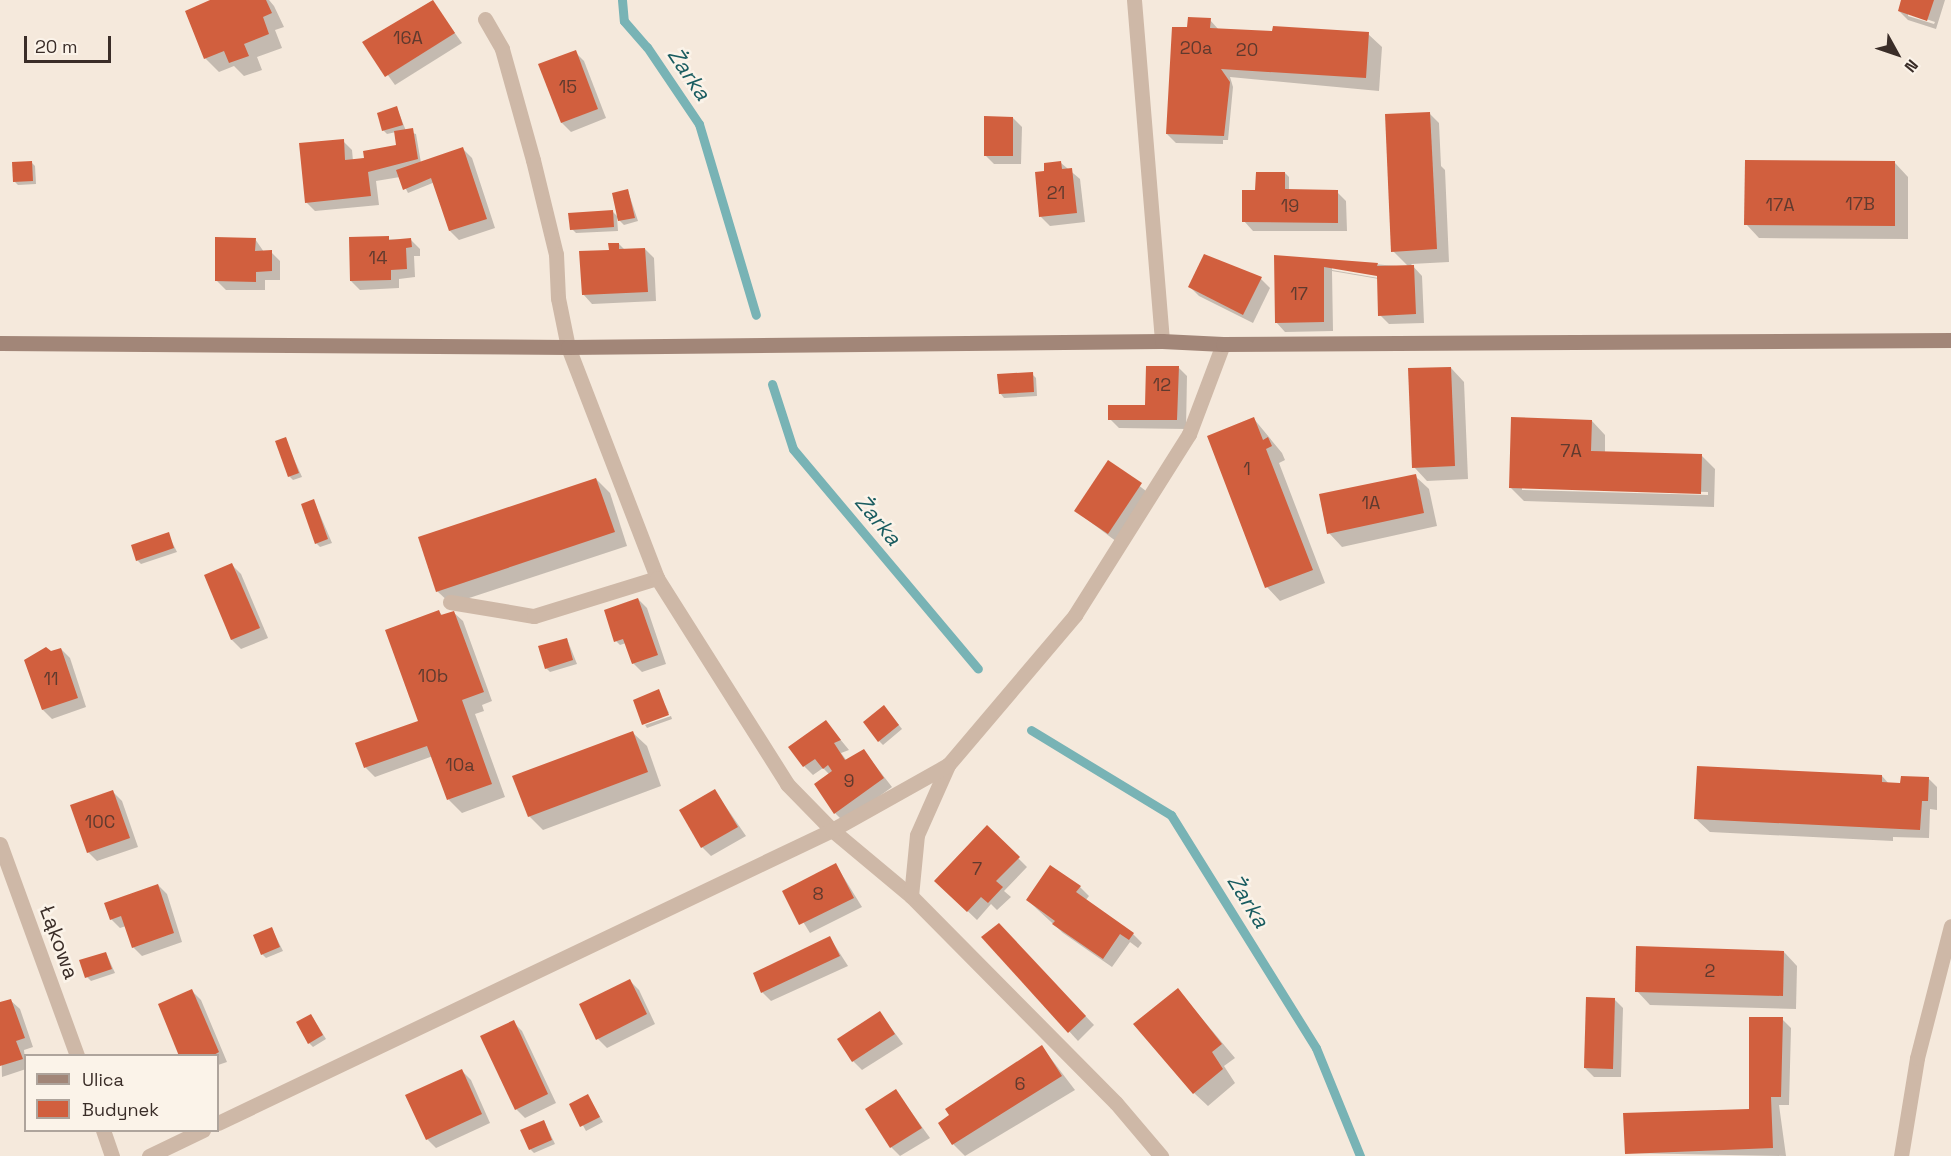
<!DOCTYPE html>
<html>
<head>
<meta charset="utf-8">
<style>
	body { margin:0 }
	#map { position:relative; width:1951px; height:1156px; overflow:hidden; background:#f5e9dc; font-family:"Space Grotesk",sans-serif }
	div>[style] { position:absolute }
	.shadow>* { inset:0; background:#0003 }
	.stream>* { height:9px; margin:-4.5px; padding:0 4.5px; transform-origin:4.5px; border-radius:4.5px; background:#78b3b5 }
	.building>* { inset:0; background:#d15f3e }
	.service>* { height:15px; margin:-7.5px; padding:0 7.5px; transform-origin:7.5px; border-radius:7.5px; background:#ceb8a7 }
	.minor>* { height:15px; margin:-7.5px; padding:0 7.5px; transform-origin:7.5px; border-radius:7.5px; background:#ceb8a7 }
	.secondary>* { height:15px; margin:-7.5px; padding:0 7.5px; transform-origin:7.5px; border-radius:7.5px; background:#a28678 }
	span { translate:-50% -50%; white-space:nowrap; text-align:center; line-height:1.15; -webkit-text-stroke:5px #fbf3e9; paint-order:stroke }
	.number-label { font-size:18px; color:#603a2e }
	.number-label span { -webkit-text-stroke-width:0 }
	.street-label { font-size:21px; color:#3a2d28 }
	.water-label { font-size:22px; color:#195c60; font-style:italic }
	.legend { position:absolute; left:24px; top:1054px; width:195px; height:78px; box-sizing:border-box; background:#fbf3e9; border:2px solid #aea49c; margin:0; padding:8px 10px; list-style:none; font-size:18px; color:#3a2d28 }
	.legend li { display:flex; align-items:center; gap:12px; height:30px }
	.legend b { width:30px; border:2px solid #aea49c }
	.north { position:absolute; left:1867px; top:24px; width:60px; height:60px; -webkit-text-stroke:4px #fbf3e9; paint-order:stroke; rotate:130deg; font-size:16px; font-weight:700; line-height:24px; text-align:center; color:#3a2d28 }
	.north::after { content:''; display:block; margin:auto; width:21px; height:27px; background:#3a2d28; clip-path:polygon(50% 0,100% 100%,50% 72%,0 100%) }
	.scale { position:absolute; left:24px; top:36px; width:87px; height:27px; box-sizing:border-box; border:3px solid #3a2d28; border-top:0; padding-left:8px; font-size:18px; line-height:21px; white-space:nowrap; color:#3a2d28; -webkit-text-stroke:4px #fbf3e9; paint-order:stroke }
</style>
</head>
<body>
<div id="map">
	<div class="shadow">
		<i style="clip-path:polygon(214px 0,269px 0,274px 6px,284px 27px,275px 30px,282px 48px,257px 57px,262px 70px,244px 76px,234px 66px,219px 72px,205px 58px)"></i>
		<i style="clip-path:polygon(evenodd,1903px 0,1945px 0,1936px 29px,1908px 20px,1899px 11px,1903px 0,1908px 13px,1935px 22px,1934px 24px,1908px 16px,1908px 13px)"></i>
		<i style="clip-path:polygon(432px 1px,462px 43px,395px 85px,364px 42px)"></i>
		<i style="clip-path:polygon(1210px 20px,1219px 30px,1368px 34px,1382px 47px,1379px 91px,1230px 77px,1233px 87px,1228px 140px,1223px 140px,1223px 144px,1176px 143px,1167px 134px,1188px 29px)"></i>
		<i style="clip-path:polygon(575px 52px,584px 61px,606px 118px,571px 132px,562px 123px)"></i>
		<i style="clip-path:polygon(397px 108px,406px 131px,416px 134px,421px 163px,463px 149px,472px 158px,495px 228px,459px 240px,450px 231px,435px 182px,408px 193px,400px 177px,376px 181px,379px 205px,315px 211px,306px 202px,343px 141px,352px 150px,353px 161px,398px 149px,396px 132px,387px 134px,383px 130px)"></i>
		<i style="clip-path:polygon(evenodd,1430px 114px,1439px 123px,1441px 166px,1445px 170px,1449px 262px,1411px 264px,1422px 276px,1424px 323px,1389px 324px,1380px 315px,1379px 279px,1332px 271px,1333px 331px,1285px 332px,1276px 322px,1276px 256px,1409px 267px,1393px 251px,1430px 114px,1332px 267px,1385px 276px,1384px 279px,1332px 270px,1332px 267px)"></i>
		<i style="clip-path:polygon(1013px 118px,1022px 127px,1021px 164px,994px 164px,985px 155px)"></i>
		<i style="clip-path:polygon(31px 162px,35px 166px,36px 184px,18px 185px,14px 181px)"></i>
		<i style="clip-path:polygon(1061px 163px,1080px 179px,1085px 222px,1050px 226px,1041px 217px,1046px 172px)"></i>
		<i style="clip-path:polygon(1895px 163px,1908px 177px,1908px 239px,1759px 238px,1746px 224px)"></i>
		<i style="clip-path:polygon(1285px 173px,1289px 177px,1289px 191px,1337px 192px,1346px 201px,1347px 231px,1253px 231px,1244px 221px,1256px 191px)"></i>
		<i style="clip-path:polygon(628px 191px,638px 221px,624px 225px,617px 218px,618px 231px,576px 233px,572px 229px,613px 212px,619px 218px)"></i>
		<i style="clip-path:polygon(350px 238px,411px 240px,420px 249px,420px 256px,414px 256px,415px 277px,399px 279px,399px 288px,360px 290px,351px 281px)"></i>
		<i style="clip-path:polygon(255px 239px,264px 252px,271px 252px,280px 261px,280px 280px,265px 280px,265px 290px,226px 290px,217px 281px)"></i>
		<i style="clip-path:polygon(619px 244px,625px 250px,645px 249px,654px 258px,656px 301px,592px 304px,583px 294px,610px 251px)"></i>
		<i style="clip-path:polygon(1261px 279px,1270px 288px,1253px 323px,1199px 296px,1190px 287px)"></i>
		<i style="clip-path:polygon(1178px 367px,1187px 376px,1186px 429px,1119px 428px,1110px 419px,1146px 407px)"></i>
		<i style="clip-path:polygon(1451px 368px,1464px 382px,1468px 479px,1427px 481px,1414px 467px)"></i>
		<i style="clip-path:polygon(1032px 374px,1036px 378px,1037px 396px,1004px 398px,1000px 393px)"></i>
		<i style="clip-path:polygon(1254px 419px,1282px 453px,1285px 460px,1279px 463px,1325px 583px,1280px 601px,1267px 587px)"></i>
		<i style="clip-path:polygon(evenodd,1592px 421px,1605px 435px,1605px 453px,1702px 456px,1715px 469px,1714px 507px,1524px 501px,1510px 487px,1592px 421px,1522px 487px,1708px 492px,1708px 495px,1522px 490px,1522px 487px)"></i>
		<i style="clip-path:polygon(285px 439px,302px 477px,293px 480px,289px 476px)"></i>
		<i style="clip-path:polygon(1109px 463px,1150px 494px,1117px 542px,1076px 511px)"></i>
		<i style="clip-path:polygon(1415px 476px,1429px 489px,1437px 526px,1342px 547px,1329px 533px)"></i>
		<i style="clip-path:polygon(596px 479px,610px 493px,627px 546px,451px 604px,437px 591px)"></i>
		<i style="clip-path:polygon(314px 501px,332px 543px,320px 547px,316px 543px)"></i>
		<i style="clip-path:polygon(168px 534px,177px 552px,141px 564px,137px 560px)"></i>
		<i style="clip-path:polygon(232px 565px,241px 574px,268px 638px,241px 649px,232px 640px,206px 576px)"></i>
		<i style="clip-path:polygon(638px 599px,647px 608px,666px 664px,642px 672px,633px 663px,626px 643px,620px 645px,616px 641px)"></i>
		<i style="clip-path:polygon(439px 612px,443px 616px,453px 612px,463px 621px,492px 701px,482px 705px,484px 711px,475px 714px,505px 797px,462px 813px,449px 800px,433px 756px,375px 777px,366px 768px,357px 744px,422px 728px)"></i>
		<i style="clip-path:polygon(567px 639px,577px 664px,550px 672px,546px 668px)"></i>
		<i style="clip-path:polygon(61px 649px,70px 658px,86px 707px,52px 719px,43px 710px,51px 653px)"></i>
		<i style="clip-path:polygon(658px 691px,669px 713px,643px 723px)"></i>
		<i style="clip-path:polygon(888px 711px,902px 729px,883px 745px,879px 741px)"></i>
		<i style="clip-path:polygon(671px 716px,672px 719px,647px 728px,645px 725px)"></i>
		<i style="clip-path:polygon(826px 722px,849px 750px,841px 753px,847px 761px,864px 751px,892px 787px,844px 822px,835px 813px,830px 775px,823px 768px,813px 775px,804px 766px)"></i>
		<i style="clip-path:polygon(633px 733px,647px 746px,661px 786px,543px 830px,529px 816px)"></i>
		<i style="clip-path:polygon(1882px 776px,1889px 784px,1901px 784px,1928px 778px,1937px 787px,1937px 810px,1930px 809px,1929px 838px,1893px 837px,1893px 841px,1710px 832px,1696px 819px)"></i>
		<i style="clip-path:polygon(715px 791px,746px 836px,711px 856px,702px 847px)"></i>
		<i style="clip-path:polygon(113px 792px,122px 801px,138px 847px,97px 861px,88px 852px)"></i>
		<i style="clip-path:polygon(987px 827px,1027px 867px,1004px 891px,1011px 897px,997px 910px,991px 904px,977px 920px,936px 881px)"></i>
		<i style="clip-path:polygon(836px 865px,862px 907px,810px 933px,784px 891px)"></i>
		<i style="clip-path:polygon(1050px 867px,1080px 887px,1089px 896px,1085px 901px,1133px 934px,1142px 943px,1138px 948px,1130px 942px,1112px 967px,1063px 933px,1037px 909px,1028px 900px)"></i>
		<i style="clip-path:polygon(158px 885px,167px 894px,182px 942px,142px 956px,133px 947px,126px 926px,120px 928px,111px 919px)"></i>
		<i style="clip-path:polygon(272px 929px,283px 951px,266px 958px,262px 954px)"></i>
		<i style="clip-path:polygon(983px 937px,1022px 949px,1094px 1025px,1078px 1041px)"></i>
		<i style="clip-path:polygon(830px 938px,848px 966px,771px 1001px,762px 992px)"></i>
		<i style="clip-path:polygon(1784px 952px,1797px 966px,1796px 1009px,1650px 1005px,1637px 991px)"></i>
		<i style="clip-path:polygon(106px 953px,115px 973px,91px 981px,87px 977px)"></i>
		<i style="clip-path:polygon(630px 981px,639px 990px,655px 1024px,607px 1048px,598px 1039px)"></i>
		<i style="clip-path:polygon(1178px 990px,1235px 1058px,1224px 1066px,1235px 1083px,1208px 1106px,1194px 1093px)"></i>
		<i style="clip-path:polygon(192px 991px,201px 1000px,227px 1062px,218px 1065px,218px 1056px,181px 1056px)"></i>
		<i style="clip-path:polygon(1614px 999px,1623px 1008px,1621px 1077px,1594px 1077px,1585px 1068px)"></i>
		<i style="clip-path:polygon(10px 1000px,20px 1009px,33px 1047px,24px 1050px,26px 1069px,2px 1077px,0 1004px)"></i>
		<i style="clip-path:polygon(880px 1013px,903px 1044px,862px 1070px,853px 1061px)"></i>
		<i style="clip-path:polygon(311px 1015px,326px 1039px,313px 1047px,309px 1043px)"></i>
		<i style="clip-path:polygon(1782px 1019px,1791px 1028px,1789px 1105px,1779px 1105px,1786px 1156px,1626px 1153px,1750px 1110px)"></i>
		<i style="clip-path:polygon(513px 1022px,522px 1031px,556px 1103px,525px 1118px,516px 1109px)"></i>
		<i style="clip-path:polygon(1042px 1047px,1075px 1090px,965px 1156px,953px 1144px)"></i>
		<i style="clip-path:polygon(462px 1071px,471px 1080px,490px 1123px,436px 1148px,427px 1139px)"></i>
		<i style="clip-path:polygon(896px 1091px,930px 1138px,900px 1156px,891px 1147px)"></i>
		<i style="clip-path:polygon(588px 1096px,603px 1122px,586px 1131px,571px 1104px)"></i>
		<i style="clip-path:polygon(544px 1121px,555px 1144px,534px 1153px,530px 1149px)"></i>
	</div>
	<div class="stream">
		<i style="left:622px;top:0;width:21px;rotate:85deg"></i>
		<i style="left:624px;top:21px;width:35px;rotate:49deg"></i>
		<i style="left:647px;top:47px;width:93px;rotate:56deg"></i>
		<i style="left:699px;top:124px;width:199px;rotate:73.4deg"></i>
		<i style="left:772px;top:384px;width:68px;rotate:72.1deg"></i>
		<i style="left:793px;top:449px;width:287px;rotate:49.9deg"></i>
		<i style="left:1031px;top:730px;width:164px;rotate:31.3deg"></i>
		<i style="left:1171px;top:815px;width:274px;rotate:58.1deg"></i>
		<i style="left:1316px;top:1048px;width:117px;rotate:67.8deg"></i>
	</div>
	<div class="building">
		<i style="clip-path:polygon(210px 0,266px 0,272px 13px,263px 17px,269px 34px,244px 44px,249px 56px,229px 63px,224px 51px,204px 59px,185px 11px)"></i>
		<i style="clip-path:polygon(433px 0,455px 33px,385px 77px,362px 42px)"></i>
		<i style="clip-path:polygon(1901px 0,1934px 0,1927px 21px,1898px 11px)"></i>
		<i style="clip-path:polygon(1188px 17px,1211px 18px,1210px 28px,1272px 31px,1273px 26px,1369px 32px,1366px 78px,1221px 69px,1230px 82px,1224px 136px,1166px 134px,1172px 27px,1187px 27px)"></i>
		<i style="clip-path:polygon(576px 50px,598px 109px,561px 123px,538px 64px)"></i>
		<i style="clip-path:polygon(397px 106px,403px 125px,382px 131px,377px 113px)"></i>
		<i style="clip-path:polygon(1430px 112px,1437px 249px,1391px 252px,1385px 114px)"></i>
		<i style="clip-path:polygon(984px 116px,1013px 117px,1013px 156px,984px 156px)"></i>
		<i style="clip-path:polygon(413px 128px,418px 159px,368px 172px,371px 196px,305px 203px,299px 143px,344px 139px,345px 160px,364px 158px,363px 151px,396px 145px,394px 131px)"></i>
		<i style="clip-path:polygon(463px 147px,487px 219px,449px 231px,431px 178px,403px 190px,396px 170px)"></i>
		<i style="clip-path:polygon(1745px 160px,1895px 161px,1895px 226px,1744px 225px)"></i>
		<i style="clip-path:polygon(32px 161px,33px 181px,13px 182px,12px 162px)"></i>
		<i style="clip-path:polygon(1061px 161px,1062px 169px,1072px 168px,1077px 213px,1039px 217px,1035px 172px,1044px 171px,1044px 163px)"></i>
		<i style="clip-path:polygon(1256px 172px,1285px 172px,1285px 189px,1338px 190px,1338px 223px,1242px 222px,1242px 190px,1255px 190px)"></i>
		<i style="clip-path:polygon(628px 189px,635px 218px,618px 221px,612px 193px)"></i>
		<i style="clip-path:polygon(613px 210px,614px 227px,570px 230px,568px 213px)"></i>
		<i style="clip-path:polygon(389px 236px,389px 240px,411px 238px,412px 247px,406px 248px,407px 269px,391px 270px,391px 280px,350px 281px,349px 237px)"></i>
		<i style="clip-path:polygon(215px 237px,256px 238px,255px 251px,272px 250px,272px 271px,256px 272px,256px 282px,215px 281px)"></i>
		<i style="clip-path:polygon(608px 243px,619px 243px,619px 249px,645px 248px,648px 292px,582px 295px,579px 251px,609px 250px)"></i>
		<i style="clip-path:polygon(1204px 254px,1262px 277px,1243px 315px,1188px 287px)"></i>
		<i style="clip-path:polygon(1274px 255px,1378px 263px,1377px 266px,1414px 265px,1416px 314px,1378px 316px,1377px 276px,1324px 267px,1324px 322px,1275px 323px)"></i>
		<i style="clip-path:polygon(1146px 366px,1179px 366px,1177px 420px,1108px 420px,1108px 405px,1145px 405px)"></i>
		<i style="clip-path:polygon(1451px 367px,1455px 466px,1412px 468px,1408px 368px)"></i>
		<i style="clip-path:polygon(1033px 372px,1034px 392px,999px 394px,997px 374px)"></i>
		<i style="clip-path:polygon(1254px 417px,1263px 440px,1268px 437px,1272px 446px,1266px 449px,1313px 570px,1265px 588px,1207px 436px)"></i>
		<i style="clip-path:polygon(1511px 417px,1592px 420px,1591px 451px,1702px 454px,1701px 494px,1509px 488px)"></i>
		<i style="clip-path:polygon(286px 437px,299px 473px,288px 477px,275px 441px)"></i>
		<i style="clip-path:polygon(1108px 460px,1142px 483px,1108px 534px,1074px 511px)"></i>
		<i style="clip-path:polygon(1416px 474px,1424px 513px,1327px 534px,1319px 494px)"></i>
		<i style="clip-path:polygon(596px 478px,615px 532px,436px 592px,418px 537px)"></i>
		<i style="clip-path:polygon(314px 499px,328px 539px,315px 544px,301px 504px)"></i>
		<i style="clip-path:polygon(169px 532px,174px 548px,136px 561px,131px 545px)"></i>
		<i style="clip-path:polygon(232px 563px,260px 628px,231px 640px,204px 575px)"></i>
		<i style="clip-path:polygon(638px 598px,658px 655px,632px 664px,623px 639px,614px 642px,604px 610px)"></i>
		<i style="clip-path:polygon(439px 610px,441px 615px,454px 611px,484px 692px,462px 700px,492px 784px,447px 800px,427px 746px,364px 768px,355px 743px,418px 721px,385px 630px)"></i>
		<i style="clip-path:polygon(567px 638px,573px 660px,545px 669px,538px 646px)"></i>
		<i style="clip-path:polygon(46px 647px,51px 651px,61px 648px,78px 698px,42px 710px,24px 660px)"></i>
		<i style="clip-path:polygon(659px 689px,669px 715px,642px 725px,633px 700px)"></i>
		<i style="clip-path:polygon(884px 705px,899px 725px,878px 742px,863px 722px)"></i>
		<i style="clip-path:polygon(826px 720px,841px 740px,834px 743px,845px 760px,864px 749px,884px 778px,834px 814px,814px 784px,832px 771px,828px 765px,823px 769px,815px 759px,803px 767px,788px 747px)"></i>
		<i style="clip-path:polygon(633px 731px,648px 772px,528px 817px,512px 776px)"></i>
		<i style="clip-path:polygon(1697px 766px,1882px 775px,1882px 782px,1900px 783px,1901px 776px,1929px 777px,1928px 801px,1922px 801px,1920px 830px,1694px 819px)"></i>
		<i style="clip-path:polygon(715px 789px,738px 827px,701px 848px,679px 810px)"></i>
		<i style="clip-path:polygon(113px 790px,130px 838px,87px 853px,70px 805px)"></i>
		<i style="clip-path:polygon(987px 825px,1020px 857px,996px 881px,1003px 887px,988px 903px,981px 897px,967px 912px,934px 881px)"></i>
		<i style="clip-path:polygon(836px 863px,854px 898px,799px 925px,782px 891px)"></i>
		<i style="clip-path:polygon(1050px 865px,1081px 886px,1076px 892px,1134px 933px,1129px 940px,1120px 934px,1103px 959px,1052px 924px,1055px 921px,1026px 900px)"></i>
		<i style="clip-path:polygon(158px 884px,174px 933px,132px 948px,121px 916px,110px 920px,104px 903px)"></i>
		<i style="clip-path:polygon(999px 923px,1086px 1016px,1068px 1033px,981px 937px)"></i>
		<i style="clip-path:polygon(272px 927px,280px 947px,261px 955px,253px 935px)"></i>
		<i style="clip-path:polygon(830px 936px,840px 956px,761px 993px,753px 973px)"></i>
		<i style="clip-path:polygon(1636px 946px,1784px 951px,1783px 996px,1635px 992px)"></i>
		<i style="clip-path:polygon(106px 952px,112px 969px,85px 978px,79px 960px)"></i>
		<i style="clip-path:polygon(630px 979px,647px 1014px,596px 1040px,579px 1004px)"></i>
		<i style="clip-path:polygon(1178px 988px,1222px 1044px,1212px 1052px,1223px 1069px,1193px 1094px,1133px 1024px)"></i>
		<i style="clip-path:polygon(192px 989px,219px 1052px,212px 1056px,179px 1056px,158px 1004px)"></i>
		<i style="clip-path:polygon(1586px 997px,1615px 998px,1613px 1069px,1584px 1068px)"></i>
		<i style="clip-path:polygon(11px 999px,25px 1038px,16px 1041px,23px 1059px,0 1066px,0 1002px)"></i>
		<i style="clip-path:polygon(880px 1011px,895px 1034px,852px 1062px,837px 1039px)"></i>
		<i style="clip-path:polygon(311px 1014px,323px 1035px,308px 1044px,296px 1022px)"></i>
		<i style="clip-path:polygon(1749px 1017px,1783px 1017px,1781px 1097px,1771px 1097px,1773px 1148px,1625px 1154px,1623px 1113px,1749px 1109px)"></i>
		<i style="clip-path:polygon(514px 1020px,548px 1094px,515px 1110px,480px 1036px)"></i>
		<i style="clip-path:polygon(1042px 1045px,1062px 1076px,952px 1145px,938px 1123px,949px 1115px,945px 1109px)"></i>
		<i style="clip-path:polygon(462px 1069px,482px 1114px,426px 1140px,405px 1095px)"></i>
		<i style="clip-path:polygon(896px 1089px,922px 1128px,890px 1148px,865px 1109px)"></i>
		<i style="clip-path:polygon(588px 1094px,600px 1117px,580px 1127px,569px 1104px)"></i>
		<i style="clip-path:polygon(544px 1120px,552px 1140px,529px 1150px,520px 1130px)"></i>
	</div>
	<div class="service">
		<i style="left:485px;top:19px;width:34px;rotate:60deg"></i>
		<i style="left:502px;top:49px;width:115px;rotate:74.4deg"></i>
		<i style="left:533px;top:160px;width:97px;rotate:76.3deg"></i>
		<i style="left:556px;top:254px;width:44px;rotate:87.4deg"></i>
		<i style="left:558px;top:298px;width:50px;rotate:78.5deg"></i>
		<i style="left:450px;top:602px;width:85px;rotate:9.5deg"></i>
		<i style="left:534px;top:616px;width:129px;rotate:-17.2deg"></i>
	</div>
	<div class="minor">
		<i style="left:1134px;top:0;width:342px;rotate:85.3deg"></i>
		<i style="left:568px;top:347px;width:248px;rotate:68.9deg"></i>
		<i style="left:657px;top:578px;width:244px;rotate:57.7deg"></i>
		<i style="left:787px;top:784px;width:64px;rotate:45.6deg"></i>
		<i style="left:832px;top:830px;width:103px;rotate:39.9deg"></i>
		<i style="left:911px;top:896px;width:291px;rotate:45.3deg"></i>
		<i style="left:1116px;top:1103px;width:70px;rotate:49.7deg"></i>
		<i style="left:0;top:844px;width:226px;rotate:70deg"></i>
		<i style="left:911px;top:896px;width:61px;rotate:-84.4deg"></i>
		<i style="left:917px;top:835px;width:77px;rotate:-66.1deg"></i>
		<i style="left:948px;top:765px;width:197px;rotate:-49.7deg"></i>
		<i style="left:1075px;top:615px;width:214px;rotate:-57.8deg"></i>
		<i style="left:1189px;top:434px;width:96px;rotate:-69.3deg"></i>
		<i style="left:218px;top:1123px;width:680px;rotate:-25.51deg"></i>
		<i style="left:832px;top:830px;width:133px;rotate:-29.3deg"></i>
		<i style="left:103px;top:1130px;width:28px;rotate:71deg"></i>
		<i style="left:149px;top:1156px;width:60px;rotate:-25.7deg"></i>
		<i style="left:1901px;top:1156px;width:99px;rotate:-80.7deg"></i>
		<i style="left:1917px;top:1058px;width:136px;rotate:-75.6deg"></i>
	</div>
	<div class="secondary">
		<i style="left:0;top:343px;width:568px;rotate:0.4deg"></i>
		<i style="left:568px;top:347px;width:594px;rotate:-0.58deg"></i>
		<i style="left:1162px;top:341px;width:61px;rotate:2.8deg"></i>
		<i style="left:1223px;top:344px;width:728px;rotate:-0.31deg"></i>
	</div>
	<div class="number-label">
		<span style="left:408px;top:38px">16A</span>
		<span style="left:1196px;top:48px">20a</span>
		<span style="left:1247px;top:50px">20</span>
		<span style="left:568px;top:87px">15</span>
		<span style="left:1056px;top:193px">21</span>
		<span style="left:1860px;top:204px">17B</span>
		<span style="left:1780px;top:205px">17A</span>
		<span style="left:1290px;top:206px">19</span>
		<span style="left:378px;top:258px">14</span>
		<span style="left:1299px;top:294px">17</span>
		<span style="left:1162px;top:385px">12</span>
		<span style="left:1571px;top:451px">7A</span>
		<span style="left:1247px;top:469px">1</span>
		<span style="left:1371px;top:503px">1A</span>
		<span style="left:433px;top:676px">10b</span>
		<span style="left:51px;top:679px">11</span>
		<span style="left:460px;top:765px">10a</span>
		<span style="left:849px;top:781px">9</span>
		<span style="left:100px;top:822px">10C</span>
		<span style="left:977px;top:869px">7</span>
		<span style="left:818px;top:894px">8</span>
		<span style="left:1710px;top:971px">2</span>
		<span style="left:1020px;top:1084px">6</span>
	</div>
	<div class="street-label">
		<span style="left:59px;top:942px;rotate:70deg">Łąkowa</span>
	</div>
	<div class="water-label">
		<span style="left:689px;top:74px;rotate:56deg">Żarka</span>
		<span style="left:878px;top:520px;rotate:50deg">Żarka</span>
		<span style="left:1248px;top:901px;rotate:58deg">Żarka</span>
	</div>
	<ul class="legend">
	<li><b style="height:8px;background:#a28678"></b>Ulica</li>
	<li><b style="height:16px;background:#d15f3e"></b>Budynek</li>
	</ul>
	<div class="north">N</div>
	<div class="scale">20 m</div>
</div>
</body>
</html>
